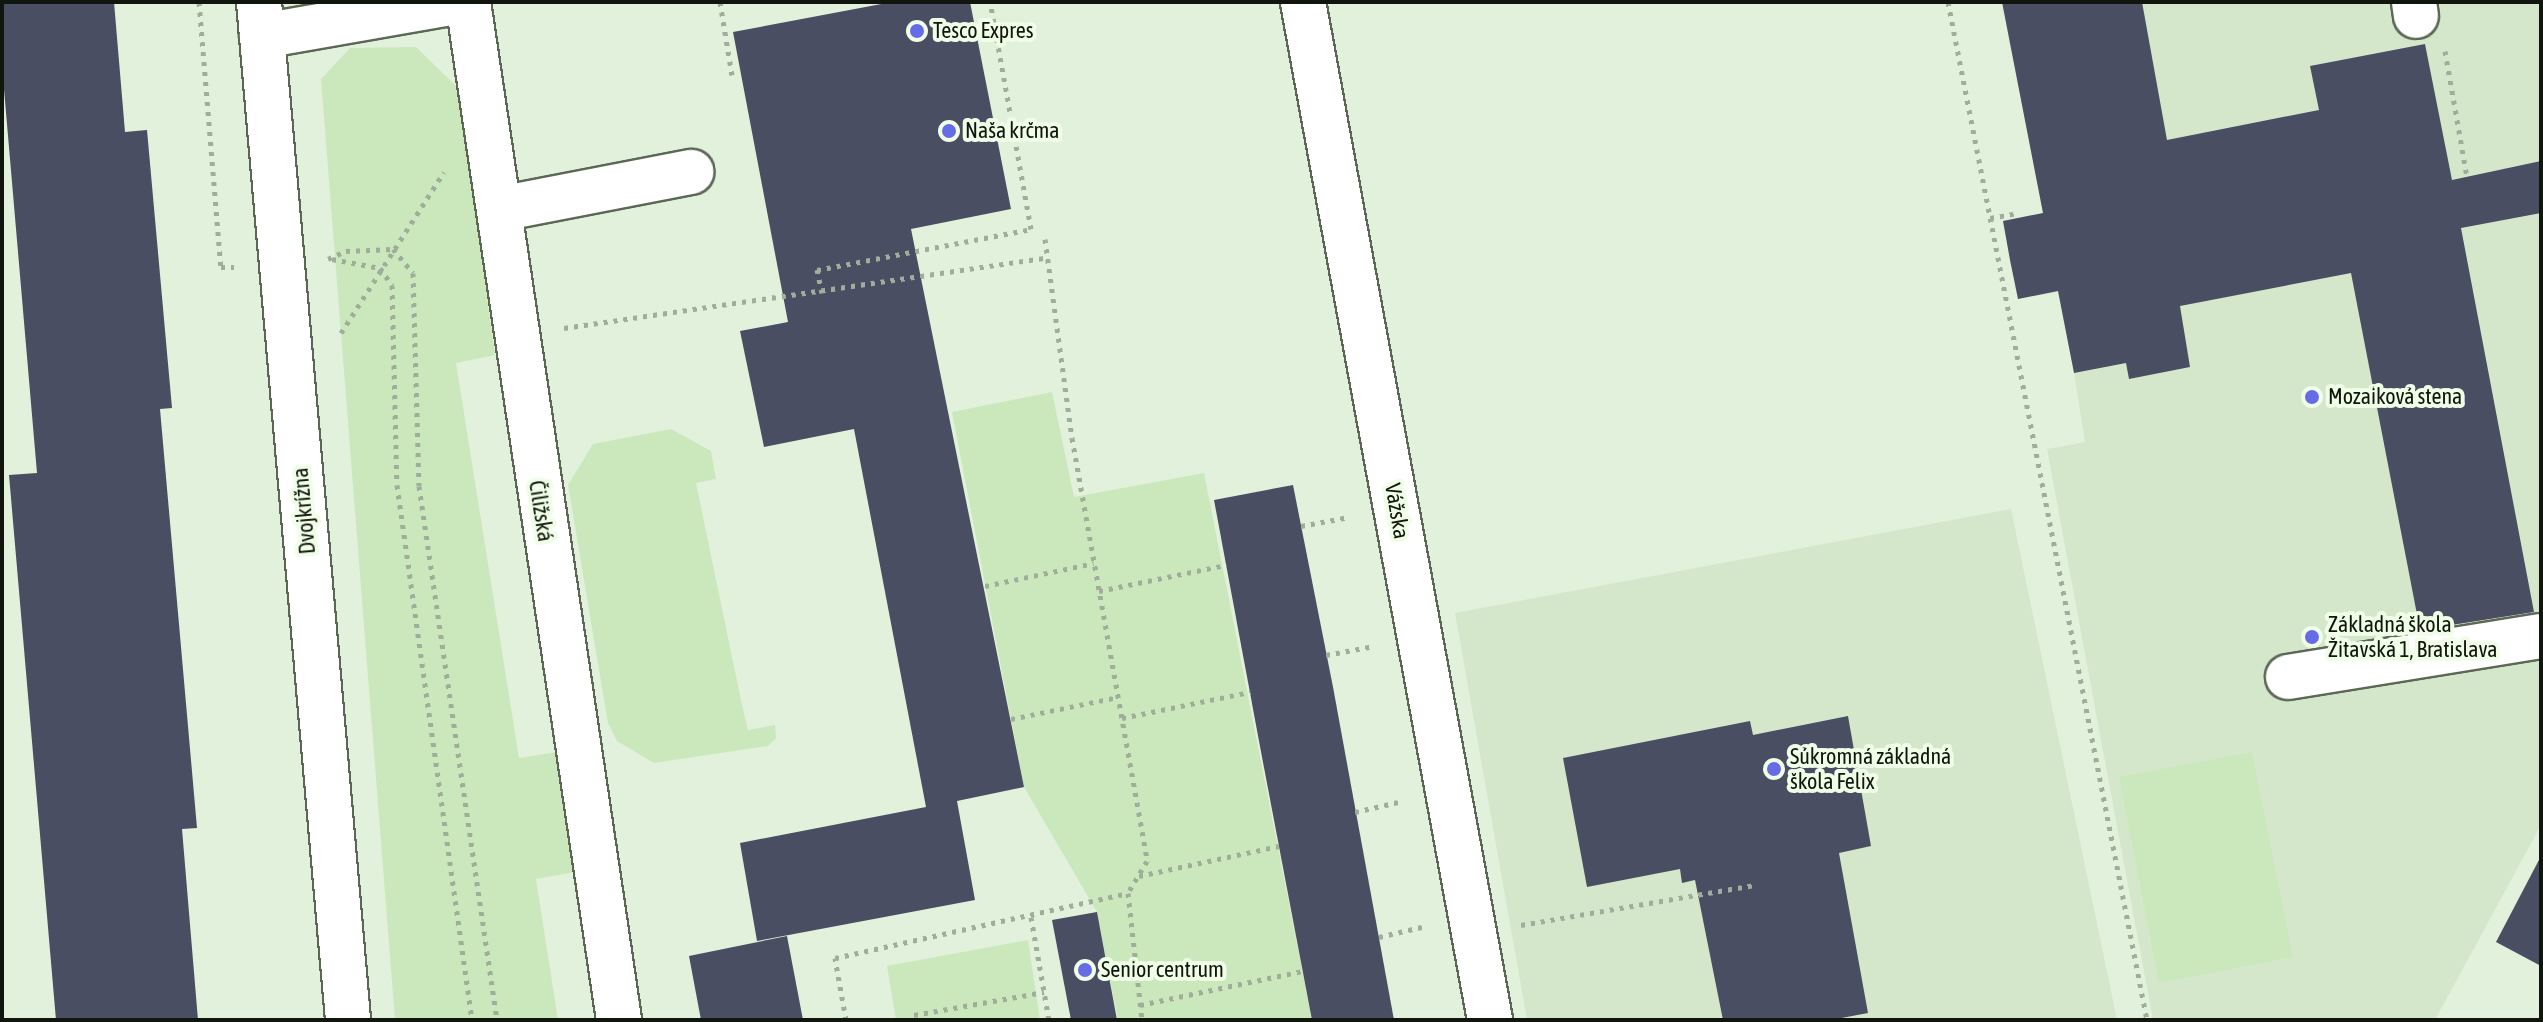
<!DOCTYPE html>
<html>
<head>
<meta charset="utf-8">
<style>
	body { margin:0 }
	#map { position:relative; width:2543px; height:1022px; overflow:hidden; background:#e2f1db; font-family:"Asap Condensed",sans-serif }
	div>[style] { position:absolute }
	.built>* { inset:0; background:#d4e7cb }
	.green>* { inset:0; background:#cbe8bc }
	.building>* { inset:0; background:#4a4e62 }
	.path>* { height:5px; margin-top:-2.5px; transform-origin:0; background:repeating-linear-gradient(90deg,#a1ad9b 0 4px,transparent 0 10px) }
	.roads { filter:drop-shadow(2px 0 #5c6855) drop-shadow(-2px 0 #5c6855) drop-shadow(0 2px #5c6855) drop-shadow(0 -2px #5c6855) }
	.minor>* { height:44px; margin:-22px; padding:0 22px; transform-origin:22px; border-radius:22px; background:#fff }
	.dots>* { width:22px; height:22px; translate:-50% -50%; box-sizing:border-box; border:4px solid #f0fee8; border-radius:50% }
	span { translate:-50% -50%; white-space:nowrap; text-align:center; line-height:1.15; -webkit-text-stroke:8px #f0fee8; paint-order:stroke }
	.poi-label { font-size:22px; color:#10150d }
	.left { translate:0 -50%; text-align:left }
	.street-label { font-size:22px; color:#10150d }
	.frame { position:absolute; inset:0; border:4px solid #10150d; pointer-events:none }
</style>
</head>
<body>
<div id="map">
	<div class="built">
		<i style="clip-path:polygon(2002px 2px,2541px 2px,2541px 825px,2435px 1020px,2153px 1020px,2047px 449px,2085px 442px,2074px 373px,2058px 292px,2018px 299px,2003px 221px,2043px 213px)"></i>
		<i style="clip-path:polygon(2011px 509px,2117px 1020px,1527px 1020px,1455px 613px)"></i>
	</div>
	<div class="green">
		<i style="clip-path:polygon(416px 47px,458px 88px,495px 355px,456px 363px,519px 758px,557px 752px,575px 872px,536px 879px,558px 1020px,395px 1020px,321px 79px,350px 48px)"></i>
		<i style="clip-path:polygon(1052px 392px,1074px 497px,1204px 473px,1312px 1020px,1118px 1020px,1097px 912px,1024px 787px,952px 412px)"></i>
		<i style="clip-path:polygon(671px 429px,711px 451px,716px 479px,696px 483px,742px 705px,748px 730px,775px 725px,776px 738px,768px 746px,654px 763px,617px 741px,608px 723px,568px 485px,593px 444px)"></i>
		<i style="clip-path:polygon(2252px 752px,2293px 957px,2159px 983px,2119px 777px)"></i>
		<i style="clip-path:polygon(1028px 940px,1040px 1020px,896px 1020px,887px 966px)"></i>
	</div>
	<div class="building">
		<i style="clip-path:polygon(2px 2px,114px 2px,125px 132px,147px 130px,172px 408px,160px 409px,197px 828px,182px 829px,198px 1020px,56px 1020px,9px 475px,37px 473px,2px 66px)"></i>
		<i style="clip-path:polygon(892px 2px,970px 2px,1011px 209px,911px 229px,1024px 787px,957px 801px,975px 900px,757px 941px,740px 843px,926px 807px,854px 429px,764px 447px,740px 331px,788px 322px,733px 32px)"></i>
		<i style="clip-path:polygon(2002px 2px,2142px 2px,2167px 140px,2319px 110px,2310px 66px,2425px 44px,2452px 180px,2541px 161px,2541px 213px,2461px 228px,2534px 612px,2420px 630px,2351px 273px,2180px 306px,2190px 367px,2129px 379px,2126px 363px,2074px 373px,2058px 291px,2018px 299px,2010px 260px,2003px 221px,2043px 213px)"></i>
		<i style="clip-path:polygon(1293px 485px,1333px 687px,1394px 1020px,1312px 1020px,1262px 757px,1214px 500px)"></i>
		<i style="clip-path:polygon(1848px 716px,1871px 846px,1839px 853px,1868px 1013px,1831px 1020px,1723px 1020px,1695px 880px,1682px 883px,1680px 869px,1587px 887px,1563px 758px,1750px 721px,1753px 735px)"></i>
		<i style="clip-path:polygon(2541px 856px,2541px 966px,2496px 942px)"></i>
		<i style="clip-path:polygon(1097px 912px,1117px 1020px,1071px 1020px,1052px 920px)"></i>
		<i style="clip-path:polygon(787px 936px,803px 1020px,701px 1020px,689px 956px)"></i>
	</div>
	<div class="path">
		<i style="left:199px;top:2px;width:266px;rotate:85.3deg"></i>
		<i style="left:221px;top:267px;width:13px"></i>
		<i style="left:720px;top:2px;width:74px;rotate:80.7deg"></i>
		<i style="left:1948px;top:2px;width:1037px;rotate:78.94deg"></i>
		<i style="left:2445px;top:51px;width:128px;rotate:80.1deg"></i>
		<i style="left:1990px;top:218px;width:28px;rotate:-10deg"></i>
		<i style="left:1045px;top:239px;width:201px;rotate:82.3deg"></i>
		<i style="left:1072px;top:438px;width:430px;rotate:79.9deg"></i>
		<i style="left:1147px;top:861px;width:37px;rotate:121deg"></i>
		<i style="left:1128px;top:893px;width:128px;rotate:83.7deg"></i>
		<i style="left:328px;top:259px;width:20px;rotate:-24deg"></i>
		<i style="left:346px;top:251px;width:47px;rotate:-2.4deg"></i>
		<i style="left:393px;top:249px;width:31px;rotate:50deg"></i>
		<i style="left:413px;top:273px;width:213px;rotate:88.4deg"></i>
		<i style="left:419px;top:486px;width:540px;rotate:81.69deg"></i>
		<i style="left:332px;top:259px;width:49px;rotate:10.6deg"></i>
		<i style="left:380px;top:268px;width:21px;rotate:55deg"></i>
		<i style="left:392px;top:285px;width:200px;rotate:88.6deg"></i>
		<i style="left:397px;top:485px;width:540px;rotate:82.02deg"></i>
		<i style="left:822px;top:293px;width:24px;rotate:-102deg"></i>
		<i style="left:817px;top:270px;width:218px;rotate:-10.8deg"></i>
		<i style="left:1031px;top:229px;width:231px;rotate:-100.2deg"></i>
		<i style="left:564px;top:328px;width:487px;rotate:-8.3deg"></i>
		<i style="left:341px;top:333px;width:191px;rotate:-57.4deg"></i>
		<i style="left:1301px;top:526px;width:49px;rotate:-10.6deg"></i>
		<i style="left:985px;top:586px;width:111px;rotate:-11.9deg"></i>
		<i style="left:1099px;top:591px;width:130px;rotate:-11.6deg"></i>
		<i style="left:1326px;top:655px;width:49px;rotate:-10.6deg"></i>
		<i style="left:1122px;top:718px;width:131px;rotate:-11.5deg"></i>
		<i style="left:1011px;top:719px;width:109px;rotate:-11.6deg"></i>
		<i style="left:1355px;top:812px;width:49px;rotate:-12.9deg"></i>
		<i style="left:1139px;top:876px;width:143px;rotate:-12.1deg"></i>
		<i style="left:1031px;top:917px;width:105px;rotate:80.1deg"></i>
		<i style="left:1521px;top:925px;width:237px;rotate:-9.7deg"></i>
		<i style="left:1379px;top:937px;width:48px;rotate:-13.2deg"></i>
		<i style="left:1140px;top:1005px;width:167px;rotate:-11.8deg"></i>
		<i style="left:914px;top:1015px;width:132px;rotate:-10deg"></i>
		<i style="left:846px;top:1020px;width:63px;rotate:-100.1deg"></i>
		<i style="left:835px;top:958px;width:300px;rotate:-12.5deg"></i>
	</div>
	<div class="roads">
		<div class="minor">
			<i style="left:259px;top:2px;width:1022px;rotate:85deg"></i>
			<i style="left:468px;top:2px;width:1029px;rotate:81.56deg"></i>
			<i style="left:1303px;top:2px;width:1035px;rotate:79.59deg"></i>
			<i style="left:2414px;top:2px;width:14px;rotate:82deg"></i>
			<i style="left:262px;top:36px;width:198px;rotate:-9.9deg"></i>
			<i style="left:500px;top:209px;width:195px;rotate:-11deg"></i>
			<i style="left:2288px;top:677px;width:256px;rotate:-9.2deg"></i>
		</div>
	</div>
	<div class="dots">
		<i style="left:917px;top:31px;background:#656ce5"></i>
		<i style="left:949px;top:131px;background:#656ce5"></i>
		<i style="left:2312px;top:397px;background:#656ce5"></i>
		<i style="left:2312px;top:637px;background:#656ce5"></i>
		<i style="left:1774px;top:769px;background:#656ce5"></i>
		<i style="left:1085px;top:970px;background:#656ce5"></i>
	</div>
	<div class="poi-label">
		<span class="left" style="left:933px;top:31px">Tesco Expres</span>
		<span class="left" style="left:965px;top:131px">Naša krčma</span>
		<span class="left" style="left:2328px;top:397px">Mozaiková stena</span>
		<span class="left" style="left:2328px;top:637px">Základná škola<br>Žitavská 1, Bratislava</span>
		<span class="left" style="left:1790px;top:769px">Súkromná základná<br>škola Felix</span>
		<span class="left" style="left:1101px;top:970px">Senior centrum</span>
	</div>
	<div class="street-label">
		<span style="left:304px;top:511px;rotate:-95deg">Dvojkrížna</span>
		<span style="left:541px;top:511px;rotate:81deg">Čiližská</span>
		<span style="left:1397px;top:511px;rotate:80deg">Vážska</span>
	</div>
	<div class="frame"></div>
</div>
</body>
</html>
